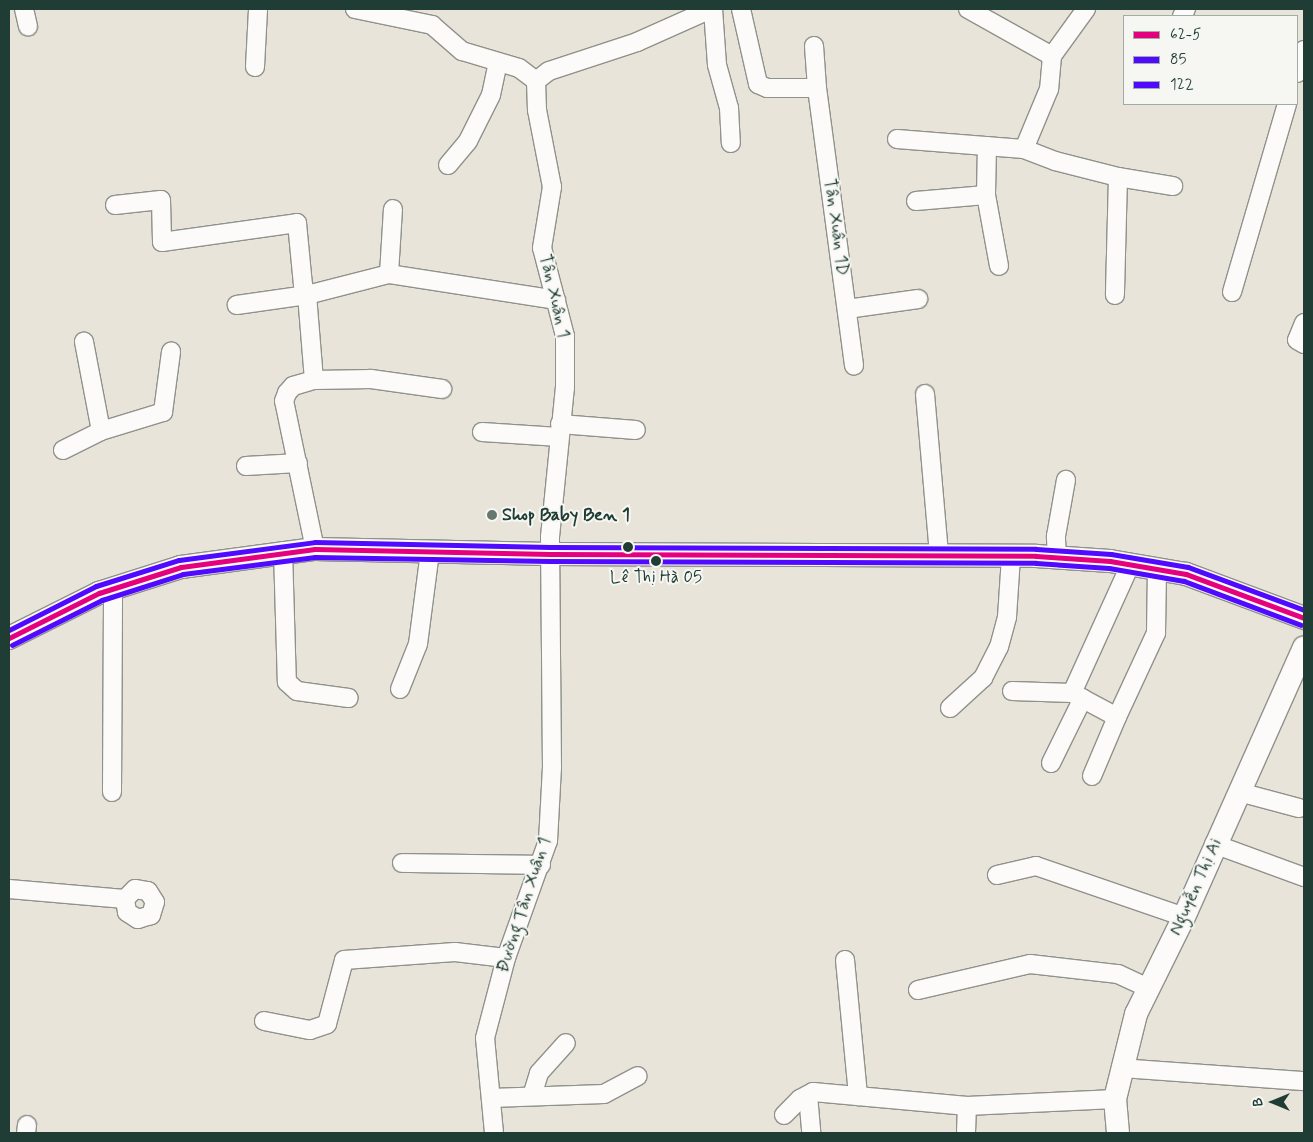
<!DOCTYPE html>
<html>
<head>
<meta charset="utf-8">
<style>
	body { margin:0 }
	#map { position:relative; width:1313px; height:1142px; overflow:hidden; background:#e9e4d9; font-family:Mynerve,sans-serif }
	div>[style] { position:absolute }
	.roads { filter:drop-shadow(1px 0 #8f928b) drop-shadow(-1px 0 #8f928b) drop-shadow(0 1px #8f928b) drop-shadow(0 -1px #8f928b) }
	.minor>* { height:18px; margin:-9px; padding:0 9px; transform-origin:9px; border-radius:9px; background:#fcfbf9 }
	.tertiary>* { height:22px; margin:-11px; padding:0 11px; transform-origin:11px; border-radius:11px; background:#fcfbf9 }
	.bus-1>* { height:5px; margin:-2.5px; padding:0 2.5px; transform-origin:2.5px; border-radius:2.5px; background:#e5007d }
	.bus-2>* { height:5px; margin:-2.5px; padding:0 2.5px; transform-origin:2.5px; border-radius:2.5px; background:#4f0aff }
	.bus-3>* { height:5px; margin:-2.5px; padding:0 2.5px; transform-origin:2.5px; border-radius:2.5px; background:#4f0aff }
	.dots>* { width:14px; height:14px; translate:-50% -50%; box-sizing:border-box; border:2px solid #f6f6f2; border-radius:50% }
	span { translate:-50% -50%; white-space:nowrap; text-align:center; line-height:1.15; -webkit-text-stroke:4px #f6f6f2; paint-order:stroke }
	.bus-label { font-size:17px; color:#1f3d34 }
	.street-label { font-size:18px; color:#1f3d34 }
	.poi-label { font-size:18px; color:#1f3d34; font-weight:700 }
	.left { translate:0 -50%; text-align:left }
	.frame { position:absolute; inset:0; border:10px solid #1f3d34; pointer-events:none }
	.legend { position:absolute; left:1123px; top:15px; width:175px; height:90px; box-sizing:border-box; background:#f6f6f2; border:1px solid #a0aca6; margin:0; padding:6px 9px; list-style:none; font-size:15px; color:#1f3d34 }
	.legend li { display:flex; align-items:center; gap:10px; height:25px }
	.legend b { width:25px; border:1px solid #a0aca6 }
	.north { position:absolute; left:1248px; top:1077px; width:50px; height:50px; -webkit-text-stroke:4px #f6f6f2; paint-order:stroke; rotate:270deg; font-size:14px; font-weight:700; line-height:20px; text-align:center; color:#1f3d34 }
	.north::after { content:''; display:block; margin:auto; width:18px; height:22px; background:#1f3d34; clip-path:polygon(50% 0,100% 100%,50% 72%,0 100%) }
</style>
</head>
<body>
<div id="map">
	<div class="roads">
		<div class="minor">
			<i style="left:24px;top:9px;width:18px;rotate:77deg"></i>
			<i style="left:355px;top:9px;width:79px;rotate:11.7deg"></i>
			<i style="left:432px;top:25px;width:40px;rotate:41deg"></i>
			<i style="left:462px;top:51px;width:59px;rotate:16.6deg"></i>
			<i style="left:519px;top:68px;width:21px;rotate:37deg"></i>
			<i style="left:713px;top:9px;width:56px;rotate:85.9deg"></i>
			<i style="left:717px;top:65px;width:45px;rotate:74.4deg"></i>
			<i style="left:729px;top:108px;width:35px;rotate:87deg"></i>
			<i style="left:741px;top:9px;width:77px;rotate:77.2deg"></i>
			<i style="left:758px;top:84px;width:10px;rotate:24deg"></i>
			<i style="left:767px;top:88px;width:50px"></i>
			<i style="left:817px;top:88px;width:280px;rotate:82.4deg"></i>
			<i style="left:968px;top:9px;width:96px;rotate:29.2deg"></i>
			<i style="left:1052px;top:56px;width:33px;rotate:95deg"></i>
			<i style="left:1049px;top:89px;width:65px;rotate:112.6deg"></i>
			<i style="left:1024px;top:149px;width:33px;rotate:21deg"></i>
			<i style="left:1055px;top:161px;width:65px;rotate:14.3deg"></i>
			<i style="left:1118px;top:177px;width:118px;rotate:91.5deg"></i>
			<i style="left:1182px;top:16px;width:8px;rotate:-60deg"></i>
			<i style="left:814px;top:46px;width:42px;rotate:85.9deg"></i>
			<i style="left:1052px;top:56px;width:58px;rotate:-54.1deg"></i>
			<i style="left:255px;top:67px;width:58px;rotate:-87deg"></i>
			<i style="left:1297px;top:73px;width:24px;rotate:-73deg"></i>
			<i style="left:897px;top:139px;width:127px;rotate:4.5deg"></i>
			<i style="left:987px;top:146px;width:49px;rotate:91.2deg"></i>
			<i style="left:986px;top:195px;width:72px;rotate:79.6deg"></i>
			<i style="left:448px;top:165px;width:31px;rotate:-50deg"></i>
			<i style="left:468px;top:141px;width:51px;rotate:-63.4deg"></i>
			<i style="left:491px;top:95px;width:33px;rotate:-78deg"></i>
			<i style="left:1118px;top:177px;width:56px;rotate:9.3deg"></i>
			<i style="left:916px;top:201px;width:70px;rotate:-4.9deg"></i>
			<i style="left:115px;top:205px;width:46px;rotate:-6.2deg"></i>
			<i style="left:161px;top:200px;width:42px;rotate:88.6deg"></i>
			<i style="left:162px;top:242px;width:136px;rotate:-8deg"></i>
			<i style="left:297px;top:223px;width:62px;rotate:84.5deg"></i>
			<i style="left:303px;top:285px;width:11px;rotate:68deg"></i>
			<i style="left:307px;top:295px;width:71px;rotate:171.9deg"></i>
			<i style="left:389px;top:274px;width:65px;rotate:-86.5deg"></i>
			<i style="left:1232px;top:292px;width:196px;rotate:-73.7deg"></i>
			<i style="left:847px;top:309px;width:72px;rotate:-8deg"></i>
			<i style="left:1304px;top:323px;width:18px;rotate:112deg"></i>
			<i style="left:1297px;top:340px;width:8px;rotate:30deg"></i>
			<i style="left:314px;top:380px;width:85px;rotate:-94.7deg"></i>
			<i style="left:307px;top:295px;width:85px;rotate:-14.4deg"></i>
			<i style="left:389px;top:274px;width:169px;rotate:8.8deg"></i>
			<i style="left:925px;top:394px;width:162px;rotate:85deg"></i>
			<i style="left:560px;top:424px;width:76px;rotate:4.5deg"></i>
			<i style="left:101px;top:431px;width:65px;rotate:-17deg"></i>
			<i style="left:163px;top:412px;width:61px;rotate:-82.4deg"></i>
			<i style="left:482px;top:432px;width:77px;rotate:3.7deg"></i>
			<i style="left:63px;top:450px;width:42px;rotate:-26.6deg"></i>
			<i style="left:101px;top:431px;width:91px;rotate:-100.8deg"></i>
			<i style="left:246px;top:466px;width:52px;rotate:-3.3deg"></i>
			<i style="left:315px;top:549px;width:151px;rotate:-101.8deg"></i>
			<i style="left:284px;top:401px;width:9px;rotate:-69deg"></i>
			<i style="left:287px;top:393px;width:9px;rotate:-49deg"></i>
			<i style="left:293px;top:386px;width:22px;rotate:-16deg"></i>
			<i style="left:314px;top:380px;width:57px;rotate:-1deg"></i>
			<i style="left:371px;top:379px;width:72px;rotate:8deg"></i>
			<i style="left:283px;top:551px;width:131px;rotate:88.3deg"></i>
			<i style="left:287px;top:682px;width:13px;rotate:42deg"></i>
			<i style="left:297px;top:691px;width:52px;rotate:7.7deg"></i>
			<i style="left:1057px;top:558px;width:22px;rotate:-93deg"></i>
			<i style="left:1056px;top:536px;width:57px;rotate:-79.9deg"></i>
			<i style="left:400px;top:689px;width:48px;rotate:-68.2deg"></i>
			<i style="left:418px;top:644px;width:93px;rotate:-82.6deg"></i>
			<i style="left:1012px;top:691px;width:60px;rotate:1.9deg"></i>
			<i style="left:1072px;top:693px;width:141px;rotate:-65.6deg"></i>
			<i style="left:1072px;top:693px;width:51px;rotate:28.1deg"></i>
			<i style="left:1117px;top:717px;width:93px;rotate:-65.1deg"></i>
			<i style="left:1156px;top:633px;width:64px;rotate:-89.1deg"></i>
			<i style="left:950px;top:708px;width:45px;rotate:-42.3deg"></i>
			<i style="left:983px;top:678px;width:35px;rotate:-63deg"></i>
			<i style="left:999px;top:647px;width:31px;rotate:-75deg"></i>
			<i style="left:1007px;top:617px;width:61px;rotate:-86.2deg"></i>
			<i style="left:1051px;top:763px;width:72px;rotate:-63.8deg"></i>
			<i style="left:1092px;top:776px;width:64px;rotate:-67deg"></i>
			<i style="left:112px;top:792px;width:203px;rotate:-89.7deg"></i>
			<i style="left:1239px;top:792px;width:62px;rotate:14.9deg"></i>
			<i style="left:1214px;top:844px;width:96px;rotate:20.1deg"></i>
			<i style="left:402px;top:863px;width:139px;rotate:0.8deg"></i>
			<i style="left:997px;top:875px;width:40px;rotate:-13deg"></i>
			<i style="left:1036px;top:866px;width:157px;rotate:19deg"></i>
			<i style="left:9px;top:889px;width:116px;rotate:4.9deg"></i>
			<i style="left:135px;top:889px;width:13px;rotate:9deg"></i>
			<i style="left:148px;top:891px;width:13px;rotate:58deg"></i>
			<i style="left:155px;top:902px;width:14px;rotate:107deg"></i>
			<i style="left:151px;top:915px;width:14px;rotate:163deg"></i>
			<i style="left:138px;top:919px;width:13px;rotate:-148deg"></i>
			<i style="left:127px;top:912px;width:13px;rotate:-99deg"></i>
			<i style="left:125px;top:899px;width:14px;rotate:-45deg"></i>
			<i style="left:845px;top:960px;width:137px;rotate:84.5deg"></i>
			<i style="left:918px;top:990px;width:115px;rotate:-13.1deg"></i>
			<i style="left:1030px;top:964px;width:89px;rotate:6.5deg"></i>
			<i style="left:1118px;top:974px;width:33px;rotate:25deg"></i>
			<i style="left:264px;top:1021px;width:47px;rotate:11.1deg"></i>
			<i style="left:310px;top:1030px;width:18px;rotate:-19deg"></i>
			<i style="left:327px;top:1024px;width:66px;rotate:-75.1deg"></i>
			<i style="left:344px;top:960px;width:111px;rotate:-4.1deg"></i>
			<i style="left:455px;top:952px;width:51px;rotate:6.7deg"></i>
			<i style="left:1121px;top:1068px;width:183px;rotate:4.1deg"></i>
			<i style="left:808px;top:1095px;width:38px;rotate:85deg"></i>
			<i style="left:532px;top:1096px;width:24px;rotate:-73deg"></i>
			<i style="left:539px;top:1073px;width:40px;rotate:-48deg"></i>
			<i style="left:491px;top:1098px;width:113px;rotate:-2deg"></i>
			<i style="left:604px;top:1094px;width:38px;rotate:-28deg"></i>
			<i style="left:784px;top:1115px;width:23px;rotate:-45deg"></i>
			<i style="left:800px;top:1099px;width:15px;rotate:-28deg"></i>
			<i style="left:813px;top:1092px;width:155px;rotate:5.2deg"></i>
			<i style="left:967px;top:1106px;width:148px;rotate:-2.7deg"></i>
			<i style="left:26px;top:1133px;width:8px;rotate:-83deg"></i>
			<i style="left:494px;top:1133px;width:95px;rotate:-95.4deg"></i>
			<i style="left:485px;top:1038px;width:83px;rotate:-75.3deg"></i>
			<i style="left:506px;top:958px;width:124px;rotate:-70.3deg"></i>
			<i style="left:548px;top:841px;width:73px;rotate:-86.9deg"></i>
			<i style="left:552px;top:768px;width:231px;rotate:-90.5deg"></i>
			<i style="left:550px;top:537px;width:150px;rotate:-84.3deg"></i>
			<i style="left:565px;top:388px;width:52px;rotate:-90deg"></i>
			<i style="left:565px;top:336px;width:91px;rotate:-104.6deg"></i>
			<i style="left:542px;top:248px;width:62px;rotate:-80.7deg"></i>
			<i style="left:552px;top:187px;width:78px;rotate:-101deg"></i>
			<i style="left:537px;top:110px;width:29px;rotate:-92deg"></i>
			<i style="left:536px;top:81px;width:16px;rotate:-38deg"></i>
			<i style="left:549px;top:71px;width:93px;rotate:-18.2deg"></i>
			<i style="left:637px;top:42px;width:81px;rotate:-24deg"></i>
			<i style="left:966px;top:1133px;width:27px;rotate:-88deg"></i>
		</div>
		<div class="tertiary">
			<i style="left:9px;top:638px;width:101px;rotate:-26.6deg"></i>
			<i style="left:99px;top:593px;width:86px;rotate:-17.6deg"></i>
			<i style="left:181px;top:567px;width:135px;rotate:-7.7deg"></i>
			<i style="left:315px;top:549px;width:235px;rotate:1.2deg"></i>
			<i style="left:550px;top:554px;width:486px;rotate:0.2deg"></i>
			<i style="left:1036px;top:556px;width:74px;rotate:3.9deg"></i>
			<i style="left:1110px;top:561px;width:77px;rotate:9.7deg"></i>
			<i style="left:1186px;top:574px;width:126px;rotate:20.4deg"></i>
			<i style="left:1118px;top:1133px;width:34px;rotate:-95deg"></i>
			<i style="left:1115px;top:1099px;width:88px;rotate:-76.1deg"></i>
			<i style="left:1136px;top:1014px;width:108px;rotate:-63.7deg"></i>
			<i style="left:1184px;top:917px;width:295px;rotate:-66deg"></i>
		</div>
	</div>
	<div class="bus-1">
		<i style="left:9px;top:638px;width:101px;rotate:-26.6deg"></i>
		<i style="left:99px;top:593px;width:86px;rotate:-17.6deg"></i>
		<i style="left:181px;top:567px;width:135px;rotate:-7.7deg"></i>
		<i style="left:315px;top:549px;width:235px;rotate:1.2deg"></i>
		<i style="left:550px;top:554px;width:486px;rotate:0.2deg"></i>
		<i style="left:1036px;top:556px;width:74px;rotate:3.9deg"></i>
		<i style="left:1110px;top:561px;width:77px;rotate:9.7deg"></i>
		<i style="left:1186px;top:574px;width:126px;rotate:20.4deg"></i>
	</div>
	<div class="bus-2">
		<i style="left:12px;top:645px;width:101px;rotate:-26.6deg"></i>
		<i style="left:102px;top:600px;width:85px;rotate:-17.8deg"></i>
		<i style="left:183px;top:574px;width:133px;rotate:-7.3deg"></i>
		<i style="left:315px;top:557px;width:235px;rotate:1deg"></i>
		<i style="left:550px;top:561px;width:486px;rotate:0.2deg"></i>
		<i style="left:1036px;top:563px;width:73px;rotate:3.9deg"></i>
		<i style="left:1109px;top:568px;width:76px;rotate:9.8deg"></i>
		<i style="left:1184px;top:581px;width:125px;rotate:20.6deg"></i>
	</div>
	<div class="bus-3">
		<i style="left:9px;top:630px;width:97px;rotate:-26.8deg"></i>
		<i style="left:96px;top:586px;width:87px;rotate:-17.4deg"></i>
		<i style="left:179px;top:560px;width:137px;rotate:-7.5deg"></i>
		<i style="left:315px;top:542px;width:235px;rotate:1.2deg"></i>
		<i style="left:550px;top:547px;width:486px;rotate:0.2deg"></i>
		<i style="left:1036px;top:549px;width:75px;rotate:3.8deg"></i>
		<i style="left:1111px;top:554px;width:78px;rotate:9.6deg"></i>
		<i style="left:1188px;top:567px;width:124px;rotate:20.3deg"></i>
	</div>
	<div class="dots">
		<i style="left:492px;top:515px;background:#66776e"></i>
		<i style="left:628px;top:547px;background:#1f3d34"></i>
		<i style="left:656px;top:561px;background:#1f3d34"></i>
	</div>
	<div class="bus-label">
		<span style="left:656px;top:578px">Lê Thị Hà 05</span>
	</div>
	<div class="street-label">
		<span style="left:836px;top:227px;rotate:82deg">Tân Xuân 1D</span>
		<span style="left:554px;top:296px;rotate:77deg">Tân Xuân 1</span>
		<span style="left:1196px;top:887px;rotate:-66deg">Nguyễn Thị Ai</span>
		<span style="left:524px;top:905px;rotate:-72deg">Đường Tân Xuân 1</span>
	</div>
	<div class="poi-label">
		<span class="left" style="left:502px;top:515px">Shop Baby Ben 1</span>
	</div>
	<div class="frame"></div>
	<ul class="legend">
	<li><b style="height:6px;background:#e5007d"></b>62-5</li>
	<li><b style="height:6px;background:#4f0aff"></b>85</li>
	<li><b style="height:6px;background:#4f0aff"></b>122</li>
	</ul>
	<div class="north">B</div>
</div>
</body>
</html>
